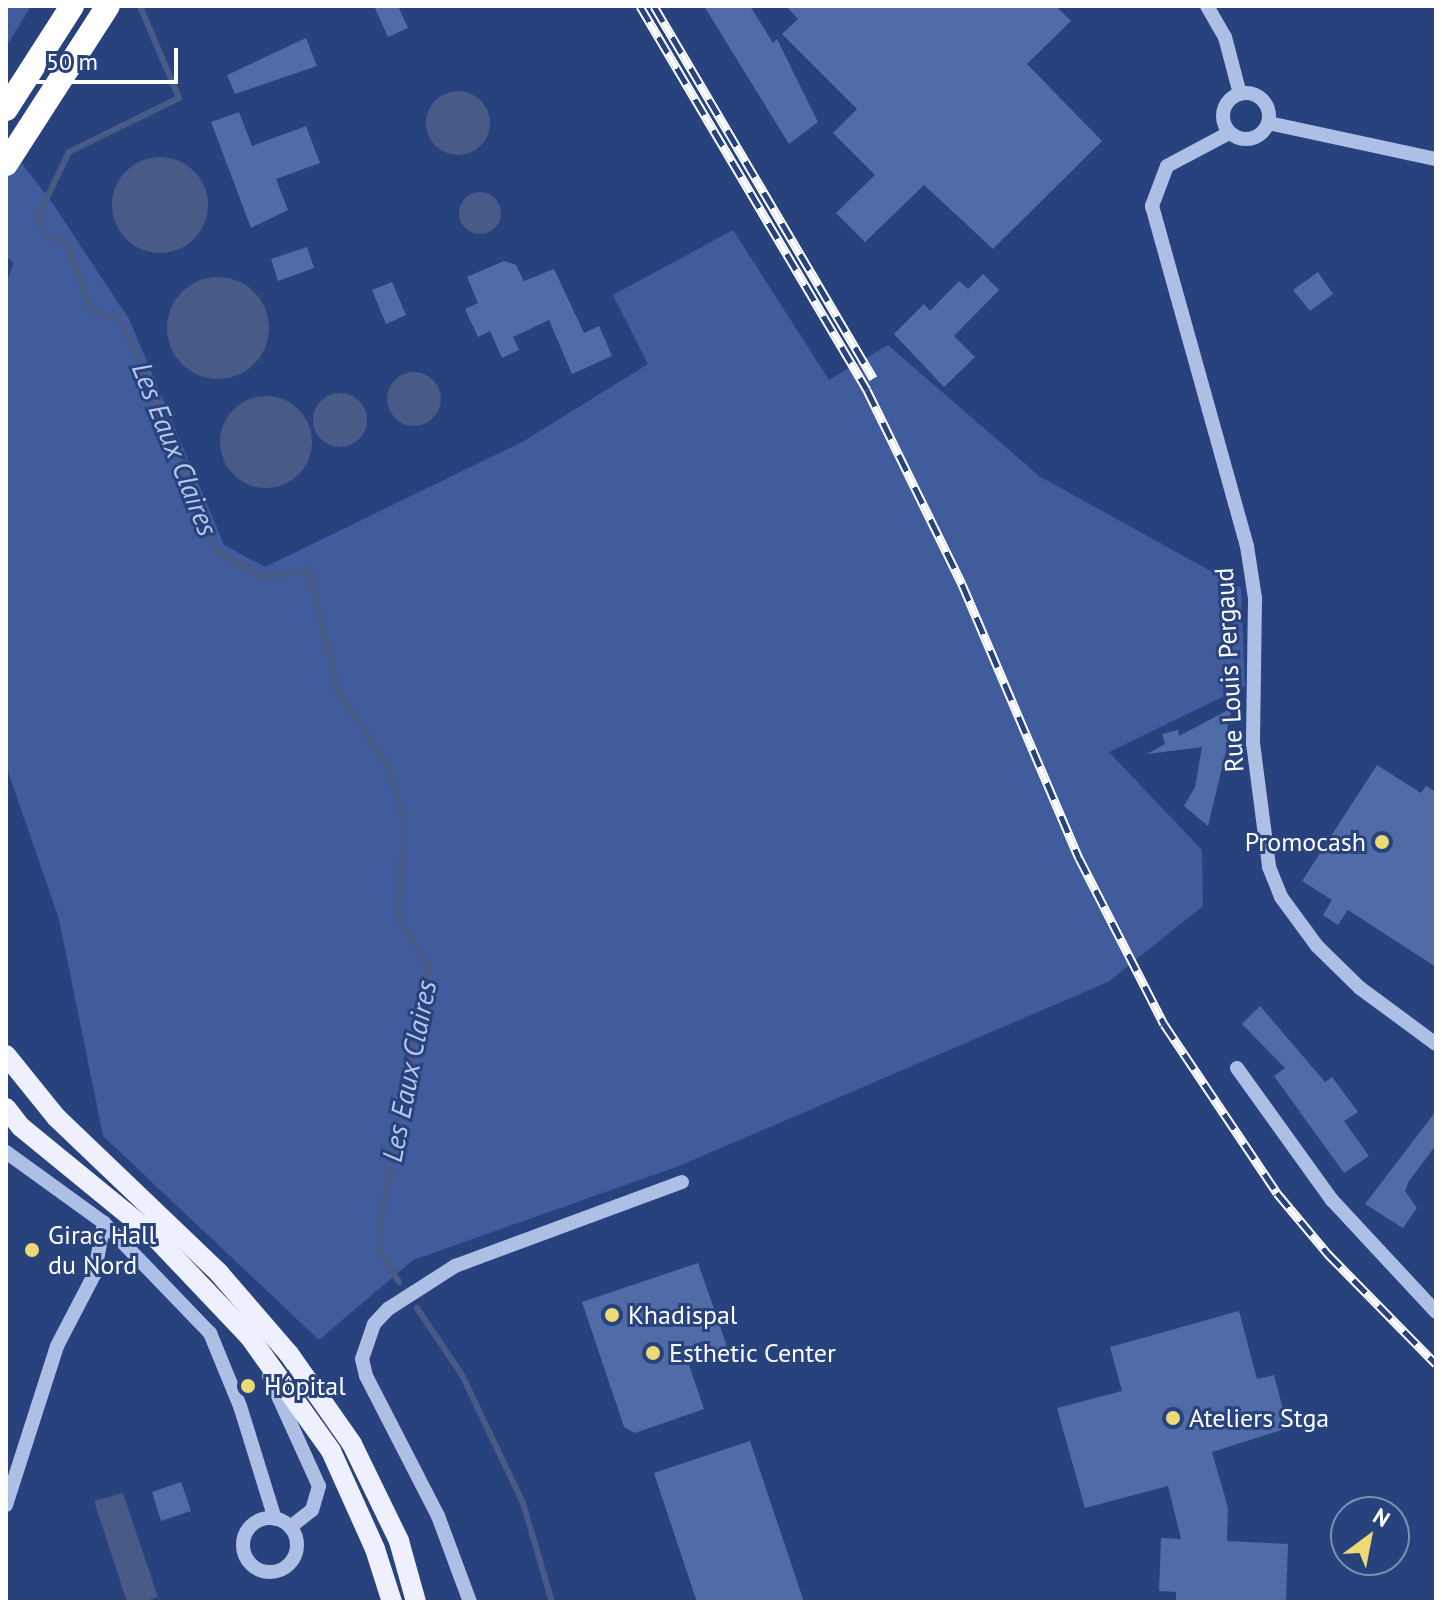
<!DOCTYPE html>
<html>
<head>
<meta charset="utf-8">
<style>
	body { margin:0 }
	#map { position:relative; width:1442px; height:1608px; overflow:hidden; background:#28427e; font-family:"PT Sans",sans-serif }
	div>[style] { position:absolute }
	.green>* { inset:0; background:#405c9d }
	.water>* { inset:0; background:#485a86 }
	.round { border-radius:50% }
	.stream>* { height:6px; margin:-3px; padding:0 3px; transform-origin:3px; border-radius:3px; background:#485a86 }
	.building>* { inset:0; background:#506ba6 }
	.minor>* { height:14px; margin:-7px; padding:0 7px; transform-origin:7px; border-radius:7px; background:#aebfe5 }
	.minor>.ring { margin:-7px; padding:0; box-sizing:content-box; background:none; border:14px solid #aebfe5; border-radius:50% }
	.major>* { height:20px; margin:-10px; padding:0 10px; transform-origin:10px; border-radius:10px; background:#eef1fd }
	.highway>* { height:24px; margin:-12px; padding:0 12px; transform-origin:12px; border-radius:12px; background:#fff }
	.rail>* { height:9px; margin-top:-4.5px; transform-origin:0; background:repeating-linear-gradient(90deg,#28427e 0 18px,#fff 0 36px); box-sizing:border-box; border-block:2px solid #fff }
	.dots>* { width:22px; height:22px; translate:-50% -50%; box-sizing:border-box; border:4px solid #28427e; border-radius:50% }
	span { translate:-50% -50%; white-space:nowrap; text-align:center; line-height:1.15; -webkit-text-stroke:6px #28427e; paint-order:stroke }
	.street-label { font-size:26px; color:#fff }
	.poi-label { font-size:26px; color:#fff }
	.right { translate:-100% -50%; text-align:right }
	.left { translate:0 -50%; text-align:left }
	.water-label { font-size:28px; color:#b9c9ec; font-style:italic }
	.frame { position:absolute; inset:0; border:8px solid #fff; pointer-events:none }
	.north { position:absolute; left:1330px; top:1496px; width:80px; height:80px; box-sizing:border-box; background:#28427e; border:2px solid #7e8eb2; border-radius:50%; rotate:32deg; font-size:22px; font-weight:700; line-height:32px; text-align:center; color:#fff }
	.north::after { content:''; display:block; margin:auto; width:28px; height:36px; background:#ecda74; clip-path:polygon(50% 0,100% 100%,50% 72%,0 100%) }
	.scale { position:absolute; left:32px; top:48px; width:146px; height:36px; box-sizing:border-box; border:4px solid #fff; border-top:0; padding-left:10px; font-size:24px; line-height:28px; white-space:nowrap; color:#fff; -webkit-text-stroke:6px #28427e; paint-order:stroke }
</style>
</head>
<body>
<div id="map">
	<div class="green">
		<i style="clip-path:polygon(6px 6px,31px 6px,6px 47px)"></i>
		<i style="clip-path:polygon(6px 143px,51px 201px,129px 319px,224px 545px,265px 567px,524px 441px,648px 364px,613px 295px,733px 230px,829px 380px,888px 345px,1039px 476px,1241px 588px,1245px 686px,1109px 752px,1202px 850px,1203px 906px,1108px 982px,679px 1166px,413px 1260px,319px 1340px,103px 1136px,59px 919px,6px 766px,6px 283px,14px 263px,6px 256px)"></i>
	</div>
	<div class="water">
		<i class="round" style="left:426px;top:91px;width:64px;height:64px"></i>
		<i class="round" style="left:112px;top:157px;width:96px;height:96px"></i>
		<i class="round" style="left:459px;top:192px;width:42px;height:42px"></i>
		<i class="round" style="left:167px;top:277px;width:102px;height:102px"></i>
		<i class="round" style="left:387px;top:372px;width:54px;height:54px"></i>
		<i class="round" style="left:313px;top:393px;width:54px;height:54px"></i>
		<i class="round" style="left:220px;top:396px;width:92px;height:92px"></i>
		<i style="clip-path:polygon(123px 1493px,158px 1597px,143px 1602px,127px 1602px,94px 1501px)"></i>
	</div>
	<div class="stream">
		<i style="left:140px;top:6px;width:100px;rotate:67deg"></i>
		<i style="left:179px;top:98px;width:123px;rotate:153.9deg"></i>
		<i style="left:69px;top:152px;width:71px;rotate:115.8deg"></i>
		<i style="left:38px;top:216px;width:20px;rotate:72deg"></i>
		<i style="left:44px;top:235px;width:24px;rotate:19deg"></i>
		<i style="left:67px;top:243px;width:71px;rotate:70.3deg"></i>
		<i style="left:91px;top:310px;width:28px;rotate:18deg"></i>
		<i style="left:118px;top:319px;width:30px;rotate:60deg"></i>
		<i style="left:133px;top:345px;width:222px;rotate:68.1deg"></i>
		<i style="left:216px;top:551px;width:53px;rotate:29.5deg"></i>
		<i style="left:262px;top:577px;width:48px;rotate:-8.5deg"></i>
		<i style="left:309px;top:570px;width:124px;rotate:76.5deg"></i>
		<i style="left:338px;top:691px;width:91px;rotate:56.7deg"></i>
		<i style="left:388px;top:767px;width:59px;rotate:73.4deg"></i>
		<i style="left:405px;top:824px;width:93px;rotate:94.3deg"></i>
		<i style="left:398px;top:917px;width:57px;rotate:58.5deg"></i>
		<i style="left:428px;top:966px;width:269px;rotate:100.5deg"></i>
		<i style="left:379px;top:1230px;width:19px;rotate:90deg"></i>
		<i style="left:379px;top:1249px;width:39px;rotate:59deg"></i>
		<i style="left:417px;top:1308px;width:81px;rotate:56.1deg"></i>
		<i style="left:462px;top:1375px;width:142px;rotate:64.5deg"></i>
		<i style="left:523px;top:1503px;width:103px;rotate:73.7deg"></i>
	</div>
	<div class="building">
		<i style="clip-path:polygon(374px 6px,398px 6px,408px 28px,388px 37px)"></i>
		<i style="clip-path:polygon(704px 6px,750px 6px,773px 43px,777px 39px,818px 122px,789px 144px)"></i>
		<i style="clip-path:polygon(786px 6px,1056px 6px,1071px 21px,1027px 64px,1102px 141px,993px 249px,924px 185px,865px 242px,836px 213px,875px 175px,833px 133px,857px 109px,782px 34px,798px 19px)"></i>
		<i style="clip-path:polygon(306px 38px,317px 66px,235px 94px,227px 75px)"></i>
		<i style="clip-path:polygon(239px 112px,252px 146px,306px 126px,320px 163px,276px 179px,288px 210px,251px 228px,211px 122px)"></i>
		<i style="clip-path:polygon(307px 247px,314px 268px,278px 281px,271px 259px)"></i>
		<i style="clip-path:polygon(504px 261px,516px 265px,524px 281px,554px 269px,584px 333px,599px 326px,612px 356px,572px 374px,549px 320px,513px 337px,519px 350px,502px 358px,490px 331px,478px 337px,465px 309px,478px 303px,467px 277px)"></i>
		<i style="clip-path:polygon(1318px 272px,1333px 294px,1310px 311px,1293px 290px)"></i>
		<i style="clip-path:polygon(983px 274px,999px 290px,954px 336px,975px 357px,944px 387px,894px 334px,924px 304px,930px 311px,959px 281px,968px 289px)"></i>
		<i style="clip-path:polygon(392px 282px,406px 315px,386px 324px,372px 290px)"></i>
		<i style="clip-path:polygon(1232px 708px,1227px 729px,1231px 730px,1208px 826px,1184px 806px,1195px 787px,1202px 747px,1147px 754px,1165px 744px,1162px 734px,1178px 730px,1179px 736px)"></i>
		<i style="clip-path:polygon(1377px 765px,1421px 793px,1426px 786px,1436px 792px,1436px 967px,1348px 910px,1338px 925px,1323px 915px,1332px 900px,1302px 881px)"></i>
		<i style="clip-path:polygon(1260px 1006px,1325px 1082px,1332px 1077px,1358px 1112px,1344px 1121px,1369px 1156px,1344px 1173px,1274px 1076px,1285px 1068px,1242px 1024px)"></i>
		<i style="clip-path:polygon(1436px 1111px,1436px 1145px,1409px 1181px,1405px 1191px,1417px 1208px,1403px 1228px,1365px 1204px)"></i>
		<i style="clip-path:polygon(698px 1263px,727px 1346px,687px 1359px,704px 1409px,635px 1433px,624px 1427px,582px 1302px)"></i>
		<i style="clip-path:polygon(1239px 1311px,1257px 1379px,1274px 1375px,1288px 1428px,1212px 1452px,1228px 1508px,1227px 1541px,1288px 1544px,1286px 1602px,1176px 1602px,1176px 1592px,1159px 1591px,1161px 1538px,1181px 1539px,1168px 1486px,1085px 1508px,1057px 1408px,1122px 1391px,1110px 1347px)"></i>
		<i style="clip-path:polygon(750px 1441px,804px 1602px,697px 1602px,654px 1473px)"></i>
		<i style="clip-path:polygon(181px 1482px,191px 1511px,161px 1521px,152px 1492px)"></i>
	</div>
	<div class="minor">
		<i style="left:1207px;top:6px;width:36px;rotate:60deg"></i>
		<i style="left:1225px;top:37px;width:59px;rotate:75.3deg"></i>
		<i class="ring" style="left:1223px;top:93px;width:32px;height:32px"></i>
		<i style="left:1269px;top:123px;width:171px;rotate:12.2deg"></i>
		<i style="left:1229px;top:133px;width:70px;rotate:152deg"></i>
		<i style="left:1167px;top:166px;width:43px;rotate:110.6deg"></i>
		<i style="left:1152px;top:206px;width:353px;rotate:74.4deg"></i>
		<i style="left:1247px;top:546px;width:53px;rotate:81.3deg"></i>
		<i style="left:1255px;top:598px;width:145px;rotate:90.8deg"></i>
		<i style="left:1253px;top:743px;width:125px;rotate:82.6deg"></i>
		<i style="left:1269px;top:867px;width:32px;rotate:68deg"></i>
		<i style="left:1281px;top:897px;width:61px;rotate:53.7deg"></i>
		<i style="left:1317px;top:946px;width:60px;rotate:44.3deg"></i>
		<i style="left:1360px;top:988px;width:94px;rotate:36.4deg"></i>
		<i style="left:1237px;top:1068px;width:163px;rotate:54.3deg"></i>
		<i style="left:1332px;top:1200px;width:153px;rotate:47.1deg"></i>
		<i style="left:6px;top:1152px;width:121px;rotate:35.9deg"></i>
		<i style="left:104px;top:1223px;width:153px;rotate:46.1deg"></i>
		<i style="left:210px;top:1333px;width:79px;rotate:67.7deg"></i>
		<i style="left:240px;top:1406px;width:118px;rotate:72.8deg"></i>
		<i style="left:269px;top:1376px;width:121px;rotate:65.6deg"></i>
		<i style="left:319px;top:1486px;width:25px;rotate:106deg"></i>
		<i style="left:312px;top:1510px;width:28px;rotate:142deg"></i>
		<i style="left:6px;top:1505px;width:167px;rotate:-72.2deg"></i>
		<i style="left:57px;top:1346px;width:80px;rotate:-62.5deg"></i>
		<i style="left:94px;top:1275px;width:53px;rotate:-79.1deg"></i>
		<i class="ring" style="left:243px;top:1518px;width:40px;height:40px"></i>
		<i style="left:470px;top:1602px;width:92px;rotate:-110.4deg"></i>
		<i style="left:438px;top:1516px;width:157px;rotate:-117.2deg"></i>
		<i style="left:366px;top:1376px;width:17px;rotate:-103deg"></i>
		<i style="left:362px;top:1359px;width:37px;rotate:-71deg"></i>
		<i style="left:374px;top:1324px;width:21px;rotate:-47deg"></i>
		<i style="left:388px;top:1309px;width:80px;rotate:-32.7deg"></i>
		<i style="left:455px;top:1266px;width:242px;rotate:-20.3deg"></i>
	</div>
	<div class="major">
		<i style="left:6px;top:1055px;width:80px;rotate:51.1deg"></i>
		<i style="left:56px;top:1117px;width:226px;rotate:43.7deg"></i>
		<i style="left:219px;top:1273px;width:107px;rotate:49.2deg"></i>
		<i style="left:289px;top:1354px;width:110px;rotate:55deg"></i>
		<i style="left:352px;top:1444px;width:108px;rotate:64.1deg"></i>
		<i style="left:399px;top:1541px;width:63px;rotate:74.4deg"></i>
		<i style="left:6px;top:1108px;width:24px;rotate:52deg"></i>
		<i style="left:21px;top:1127px;width:171px;rotate:39.3deg"></i>
		<i style="left:153px;top:1235px;width:139px;rotate:46.5deg"></i>
		<i style="left:249px;top:1336px;width:141px;rotate:54.5deg"></i>
		<i style="left:331px;top:1451px;width:107px;rotate:65.8deg"></i>
		<i style="left:375px;top:1549px;width:56px;rotate:72.2deg"></i>
	</div>
	<div class="highway">
		<i style="left:6px;top:109px;width:122px;rotate:-57.3deg"></i>
		<i style="left:6px;top:164px;width:188px;rotate:-57.2deg"></i>
	</div>
	<div class="rail">
		<i style="left:640px;top:6px;width:446px;rotate:59.4deg"></i>
		<i style="left:867px;top:390px;width:216px;rotate:63.9deg"></i>
		<i style="left:962px;top:584px;width:298px;rotate:66.9deg"></i>
		<i style="left:1079px;top:858px;width:186px;rotate:62.9deg"></i>
		<i style="left:1164px;top:1024px;width:203px;rotate:56.2deg"></i>
		<i style="left:1277px;top:1193px;width:80px;rotate:50.1deg"></i>
		<i style="left:1328px;top:1254px;width:154px;rotate:45.5deg"></i>
		<i style="left:654px;top:6px;width:432px;rotate:59.5deg"></i>
	</div>
	<div class="dots">
		<i style="left:1382px;top:842px;background:#ecda74"></i>
		<i style="left:32px;top:1250px;background:#ecda74"></i>
		<i style="left:612px;top:1315px;background:#ecda74"></i>
		<i style="left:653px;top:1353px;background:#ecda74"></i>
		<i style="left:248px;top:1386px;background:#ecda74"></i>
		<i style="left:1173px;top:1418px;background:#ecda74"></i>
	</div>
	<div class="street-label">
		<span style="left:1229px;top:670px;rotate:-93deg">Rue Louis Pergaud</span>
	</div>
	<div class="poi-label">
		<span class="right" style="left:1366px;top:842px">Promocash</span>
		<span class="left" style="left:48px;top:1250px">Girac Hall<br>du Nord</span>
		<span class="left" style="left:628px;top:1315px">Khadispal</span>
		<span class="left" style="left:669px;top:1353px">Esthetic Center</span>
		<span class="left" style="left:264px;top:1386px">Hôpital</span>
		<span class="left" style="left:1189px;top:1418px">Ateliers Stga</span>
	</div>
	<div class="water-label">
		<span style="left:175px;top:449px;rotate:68deg">Les Eaux Claires</span>
		<span style="left:409px;top:1071px;rotate:-79deg">Les Eaux Claires</span>
	</div>
	<div class="frame"></div>
	<div class="north">N</div>
	<div class="scale">50 m</div>
</div>
</body>
</html>
